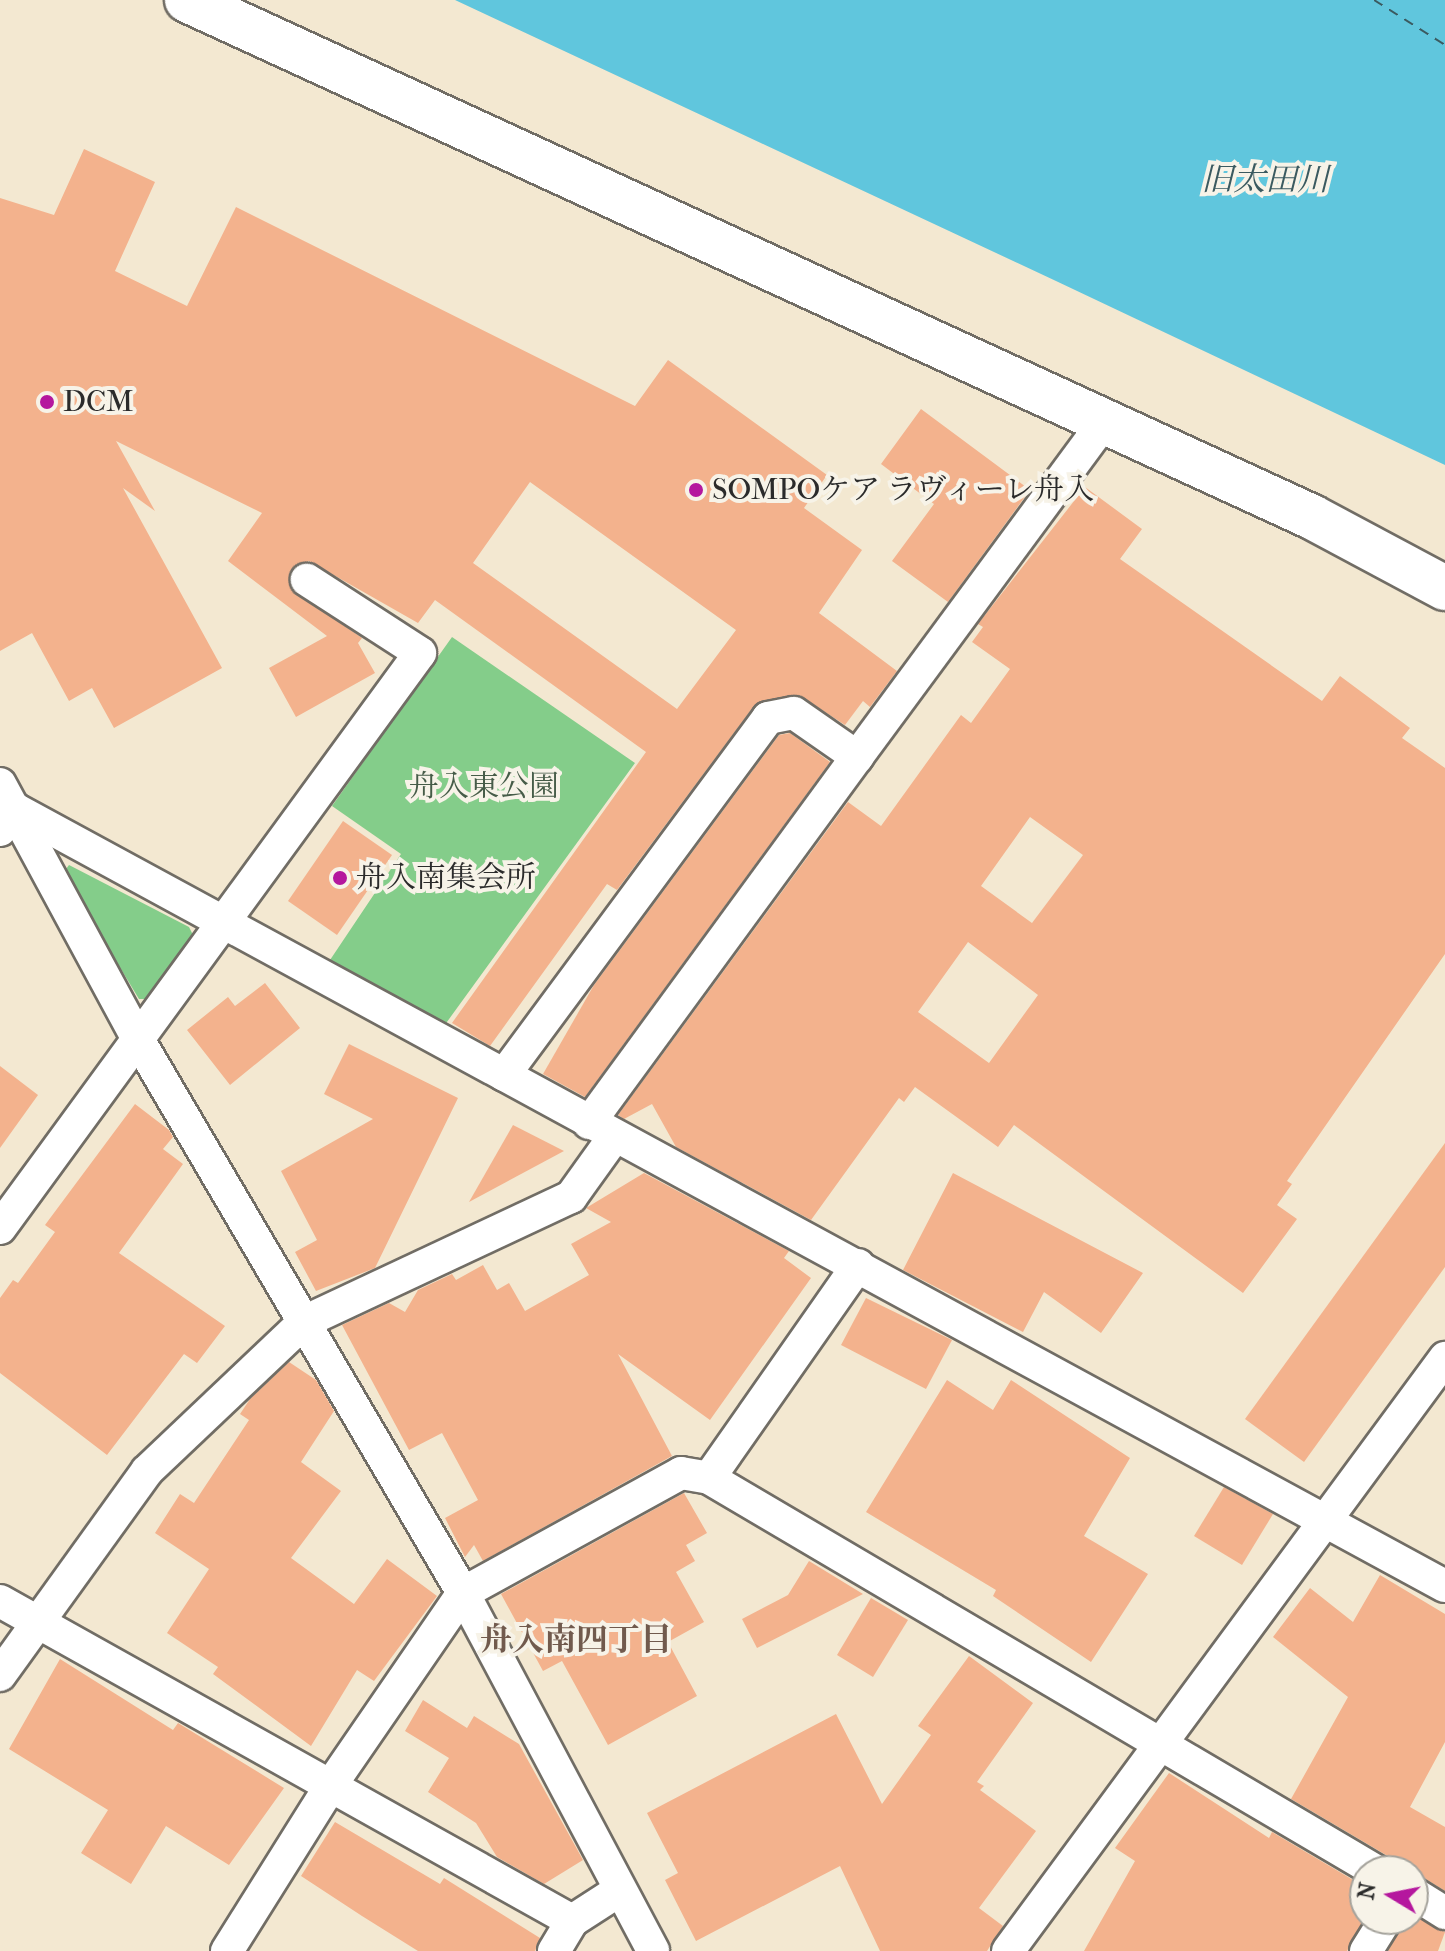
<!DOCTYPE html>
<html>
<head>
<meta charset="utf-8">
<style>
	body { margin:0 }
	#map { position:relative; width:1445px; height:1951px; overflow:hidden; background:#f3e8d1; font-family:"IM FELL French Canon","Noto Serif JP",serif }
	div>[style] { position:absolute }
	.green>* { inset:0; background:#84cd8a }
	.water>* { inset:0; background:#60c6dd }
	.ferry>* { height:2px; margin-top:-1px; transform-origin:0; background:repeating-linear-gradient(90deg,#3b5a60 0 10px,transparent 0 18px) }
	.building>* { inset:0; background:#f3b28d }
	.roads { filter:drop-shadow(2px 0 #716d65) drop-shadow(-2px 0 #716d65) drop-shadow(0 2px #716d65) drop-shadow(0 -2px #716d65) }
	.street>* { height:32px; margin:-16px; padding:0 16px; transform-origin:16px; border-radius:16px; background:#fff }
	.secondary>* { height:44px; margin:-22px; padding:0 22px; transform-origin:22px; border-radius:22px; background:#fff }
	.dots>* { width:22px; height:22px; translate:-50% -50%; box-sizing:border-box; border:4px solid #f7f3e8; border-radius:50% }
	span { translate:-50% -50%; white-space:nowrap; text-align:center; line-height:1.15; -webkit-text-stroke:8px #f7f3e8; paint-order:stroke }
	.poi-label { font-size:30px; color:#2b2b2b }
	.left { translate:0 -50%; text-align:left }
	.park-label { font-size:30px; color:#465c48 }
	.water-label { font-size:32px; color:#3b5a60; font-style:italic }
	.neighbourhood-label { font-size:32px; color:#715a4d; font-weight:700 }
	.north { position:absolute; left:1349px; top:1855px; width:80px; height:80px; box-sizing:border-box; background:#f7f3e8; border:2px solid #a5a39c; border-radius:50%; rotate:280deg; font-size:22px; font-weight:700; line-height:32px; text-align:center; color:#2b2b2b }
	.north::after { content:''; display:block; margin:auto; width:28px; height:36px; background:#b5179e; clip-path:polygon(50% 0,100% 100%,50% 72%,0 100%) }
</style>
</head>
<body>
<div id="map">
	<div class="green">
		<i style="clip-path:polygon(452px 637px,635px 763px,444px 1026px,328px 963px,401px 854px,332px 806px)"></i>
		<i style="clip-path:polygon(69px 865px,189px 927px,194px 937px,150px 999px,139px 999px,63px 873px)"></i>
	</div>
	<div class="water">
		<i style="clip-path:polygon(455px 0,1445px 0,1445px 465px,1056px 281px)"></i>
	</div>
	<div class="ferry">
		<i style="left:1374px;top:0;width:84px;rotate:32.4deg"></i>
	</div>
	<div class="building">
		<i style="clip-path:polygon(evenodd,84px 149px,155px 182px,115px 271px,187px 306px,236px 207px,635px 406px,668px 360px,827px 475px,804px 508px,862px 550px,819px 613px,897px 671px,870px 707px,863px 701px,845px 725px,799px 695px,754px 706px,617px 890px,607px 884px,490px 1046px,452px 1023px,646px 752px,435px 600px,418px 623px,309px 561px,291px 570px,291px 589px,362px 638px,358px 643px,375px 673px,296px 717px,269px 668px,327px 636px,228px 561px,262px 513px,116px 441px,155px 511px,123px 488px,222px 668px,114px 728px,92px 688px,69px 701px,32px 633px,0 651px,0 198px,54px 215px,84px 149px,530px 482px,736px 630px,677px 709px,473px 563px,530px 482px)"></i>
		<i style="clip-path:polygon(921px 409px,1030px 490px,948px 602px,892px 561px,934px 504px,881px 464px)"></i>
		<i style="clip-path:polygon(evenodd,1085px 487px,1142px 529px,1120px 559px,1322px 701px,1340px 676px,1410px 728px,1402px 738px,1445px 768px,1445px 954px,1287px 1181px,1292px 1184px,1277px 1205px,1297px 1219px,1243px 1293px,1014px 1125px,998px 1147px,915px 1087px,904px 1102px,899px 1098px,811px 1220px,676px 1147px,652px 1104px,624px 1119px,618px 1115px,848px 802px,881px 826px,961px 715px,971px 723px,1010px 669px,972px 642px,983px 627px,978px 624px,1085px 487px,1030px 817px,1083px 855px,1032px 923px,981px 886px,1030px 817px,1085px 487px,968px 942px,1038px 995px,989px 1063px,918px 1012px,968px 942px)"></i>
		<i style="clip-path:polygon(790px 733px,830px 762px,585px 1097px,543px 1074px,594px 985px,779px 735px)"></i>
		<i style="clip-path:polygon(343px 821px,392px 855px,337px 935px,288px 901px)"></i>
		<i style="clip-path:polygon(265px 983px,300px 1028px,230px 1085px,187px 1030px,228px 997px,235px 1006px)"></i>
		<i style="clip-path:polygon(349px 1044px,458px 1098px,375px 1268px,316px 1291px,295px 1252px,317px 1240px,281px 1171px,373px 1119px,324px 1094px)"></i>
		<i style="clip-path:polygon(0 1066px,38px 1095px,0 1148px)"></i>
		<i style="clip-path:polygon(135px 1104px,169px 1130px,173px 1137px,163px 1149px,183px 1164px,119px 1253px,225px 1326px,197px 1363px,184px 1354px,107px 1455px,0 1373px,0 1298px,13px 1280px,18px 1283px,55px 1232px,45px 1225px)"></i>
		<i style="clip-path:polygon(513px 1125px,564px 1151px,469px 1202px)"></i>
		<i style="clip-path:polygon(1445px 1143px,1445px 1267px,1304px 1462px,1245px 1419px)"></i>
		<i style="clip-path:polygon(644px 1173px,789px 1251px,784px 1258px,811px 1278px,710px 1420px,618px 1354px,672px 1456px,483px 1561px,474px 1545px,465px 1557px,445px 1518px,478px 1500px,442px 1433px,409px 1450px,342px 1325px,389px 1303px,405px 1312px,418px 1290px,452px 1274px,456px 1280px,483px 1265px,497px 1290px,509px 1283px,525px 1311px,589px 1275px,571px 1244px,611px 1222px,586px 1208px)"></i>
		<i style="clip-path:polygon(953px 1173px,1143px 1273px,1101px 1333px,1044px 1292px,1023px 1332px,903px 1270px)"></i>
		<i style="clip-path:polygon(866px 1298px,952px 1340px,926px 1389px,841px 1345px)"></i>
		<i style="clip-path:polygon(289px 1362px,316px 1380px,334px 1411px,301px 1462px,341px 1491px,291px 1558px,354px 1604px,387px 1559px,437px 1596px,374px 1681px,357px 1670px,311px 1746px,213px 1674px,218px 1667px,167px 1633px,209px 1569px,155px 1533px,180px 1494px,194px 1503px,249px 1420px,240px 1414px,250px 1399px)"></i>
		<i style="clip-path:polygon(947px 1380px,993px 1410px,1011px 1380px,1130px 1458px,1084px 1536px,1148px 1574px,1091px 1662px,993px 1596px,996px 1590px,866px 1512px)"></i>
		<i style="clip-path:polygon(1224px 1487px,1273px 1514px,1242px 1565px,1194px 1536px)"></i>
		<i style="clip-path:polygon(684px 1493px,707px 1533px,686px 1545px,695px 1561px,676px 1572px,704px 1622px,668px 1642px,697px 1696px,608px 1745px,562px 1661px,543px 1671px,501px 1594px)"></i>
		<i style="clip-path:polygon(809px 1561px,863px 1594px,757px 1648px,742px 1619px,788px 1595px)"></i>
		<i style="clip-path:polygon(1380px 1575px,1445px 1614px,1445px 1742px,1410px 1807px,1445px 1827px,1445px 1891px,1413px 1871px,1395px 1871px,1386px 1855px,1291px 1799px,1348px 1697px,1273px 1637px,1310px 1588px,1353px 1622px)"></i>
		<i style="clip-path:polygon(871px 1598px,908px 1620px,873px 1677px,837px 1655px)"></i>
		<i style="clip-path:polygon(969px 1656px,1033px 1703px,977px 1782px,984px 1786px,980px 1790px,1036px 1831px,979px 1908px,1003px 1926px,987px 1951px,880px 1951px,840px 1866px,696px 1941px,665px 1880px,678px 1873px,647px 1813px,836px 1714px,882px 1804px,931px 1735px,918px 1726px)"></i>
		<i style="clip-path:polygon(60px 1659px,173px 1730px,178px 1723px,284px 1788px,229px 1865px,166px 1826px,131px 1884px,81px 1853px,108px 1810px,9px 1749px)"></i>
		<i style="clip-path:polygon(423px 1700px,467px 1728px,474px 1716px,519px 1744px,583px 1860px,544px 1884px,497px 1857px,476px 1823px,428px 1792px,449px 1758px,405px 1731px)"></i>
		<i style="clip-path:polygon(1169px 1773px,1269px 1838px,1272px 1832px,1365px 1887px,1365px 1917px,1347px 1951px,1084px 1951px,1135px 1861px,1115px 1848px)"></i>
		<i style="clip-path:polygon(335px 1822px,440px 1884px,444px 1878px,540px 1938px,535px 1951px,418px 1951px,362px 1916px,301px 1876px)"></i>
		<i style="clip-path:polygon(1413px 1915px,1445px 1932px,1438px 1951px,1388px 1951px,1405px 1919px)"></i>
	</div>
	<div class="roads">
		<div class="street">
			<i style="left:0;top:784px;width:292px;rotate:61.6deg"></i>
			<i style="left:139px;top:1041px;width:640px;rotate:59.59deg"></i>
			<i style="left:463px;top:1593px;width:405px;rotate:62deg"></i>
			<i style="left:0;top:830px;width:26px;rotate:-54deg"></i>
			<i style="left:15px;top:809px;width:1627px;rotate:28.52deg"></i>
			<i style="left:504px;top:1075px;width:444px;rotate:-53.5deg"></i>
			<i style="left:768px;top:718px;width:26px;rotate:-11deg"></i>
			<i style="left:794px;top:713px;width:77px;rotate:34.9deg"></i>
			<i style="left:857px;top:757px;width:418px;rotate:-53.6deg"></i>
			<i style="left:589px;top:1123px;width:454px;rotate:-53.8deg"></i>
			<i style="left:0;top:1228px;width:712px;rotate:-53.85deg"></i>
			<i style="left:420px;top:653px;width:135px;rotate:-147.1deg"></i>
			<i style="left:709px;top:1478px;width:260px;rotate:-55deg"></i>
			<i style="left:0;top:1601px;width:655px;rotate:29.22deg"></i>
			<i style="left:0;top:1675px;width:251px;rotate:-54.2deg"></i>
			<i style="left:147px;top:1471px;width:216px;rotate:-43.5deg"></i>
			<i style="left:304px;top:1322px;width:295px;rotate:-25.1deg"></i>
			<i style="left:571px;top:1197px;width:74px;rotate:-54.4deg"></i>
			<i style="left:1413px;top:1893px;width:38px;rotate:32deg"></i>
			<i style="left:227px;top:1951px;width:196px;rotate:-57.9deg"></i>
			<i style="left:331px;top:1785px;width:233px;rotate:-55.5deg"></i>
			<i style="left:463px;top:1593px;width:249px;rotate:-28.8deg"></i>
			<i style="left:681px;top:1473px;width:28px;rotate:10deg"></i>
			<i style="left:709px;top:1478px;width:774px;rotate:30.51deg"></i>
			<i style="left:554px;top:1951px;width:35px;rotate:-59deg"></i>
			<i style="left:572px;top:1921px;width:57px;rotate:-32.9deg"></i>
			<i style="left:1008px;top:1951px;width:737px;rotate:-53.61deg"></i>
			<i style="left:1366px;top:1951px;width:38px;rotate:-58deg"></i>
		</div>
		<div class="secondary">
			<i style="left:187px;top:0;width:1238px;rotate:24.68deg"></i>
			<i style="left:1312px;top:517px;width:151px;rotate:28.1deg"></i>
		</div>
	</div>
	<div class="dots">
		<i style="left:47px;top:402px;background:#b5179e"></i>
		<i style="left:696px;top:490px;background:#b5179e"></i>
		<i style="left:340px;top:878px;background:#b5179e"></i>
	</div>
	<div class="poi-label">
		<span class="left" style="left:63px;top:402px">DCM</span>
		<span class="left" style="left:712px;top:490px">SOMPOケア ラヴィーレ舟入</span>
		<span class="left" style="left:356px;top:878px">舟入南集会所</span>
	</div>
	<div class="park-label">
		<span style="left:484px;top:787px">舟入東公園</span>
	</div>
	<div class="water-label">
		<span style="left:1265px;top:180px">旧太田川</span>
	</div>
	<div class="neighbourhood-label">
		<span style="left:576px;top:1640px">舟入南四丁目</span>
	</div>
	<div class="north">N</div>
</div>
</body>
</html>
